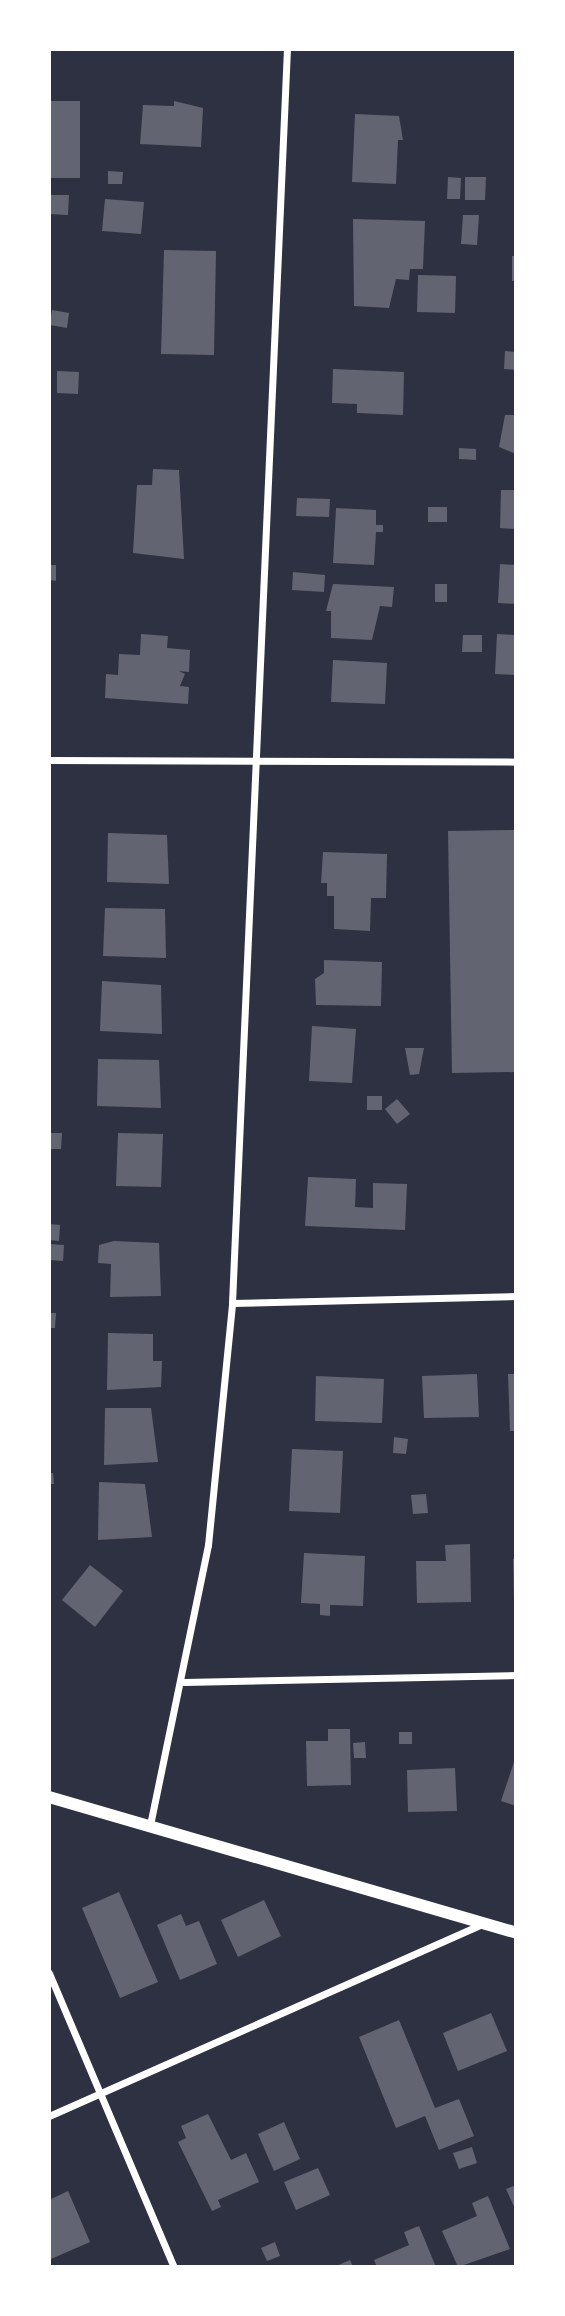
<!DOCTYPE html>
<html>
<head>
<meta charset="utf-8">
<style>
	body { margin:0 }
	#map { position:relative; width:565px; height:2316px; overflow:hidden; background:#2d3142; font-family:Figtree,sans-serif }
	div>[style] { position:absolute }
	.building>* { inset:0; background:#626471 }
	.minor>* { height:7px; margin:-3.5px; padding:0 3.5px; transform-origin:3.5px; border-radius:3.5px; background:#fff }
	.tertiary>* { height:12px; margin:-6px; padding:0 6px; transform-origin:6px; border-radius:6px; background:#fff }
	span { translate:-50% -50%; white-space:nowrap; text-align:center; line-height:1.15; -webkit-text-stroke:7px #fff; paint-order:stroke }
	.frame { position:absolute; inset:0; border:51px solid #fff; pointer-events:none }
</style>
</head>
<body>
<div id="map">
	<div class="building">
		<i style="clip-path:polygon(49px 101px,80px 101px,80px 178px,51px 178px)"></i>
		<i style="clip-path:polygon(174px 101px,203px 108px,201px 147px,140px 144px,143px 105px,174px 106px)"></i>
		<i style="clip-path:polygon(355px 114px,399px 116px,403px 140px,398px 140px,396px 184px,352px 182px)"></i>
		<i style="clip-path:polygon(108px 171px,123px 172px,122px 184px,108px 184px)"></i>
		<i style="clip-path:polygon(448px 177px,461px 178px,460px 199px,447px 199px)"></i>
		<i style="clip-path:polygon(465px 177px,486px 177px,485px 200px,465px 200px)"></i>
		<i style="clip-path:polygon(50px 195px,69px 195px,68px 215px,49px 214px)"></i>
		<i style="clip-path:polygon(105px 199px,144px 202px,141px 234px,102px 231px)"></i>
		<i style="clip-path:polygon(463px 215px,479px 215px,477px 245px,461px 244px)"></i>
		<i style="clip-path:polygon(353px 219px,425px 221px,423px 269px,410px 269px,409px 280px,396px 279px,389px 308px,354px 306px)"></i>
		<i style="clip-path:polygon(164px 250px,216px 251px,214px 355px,161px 354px)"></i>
		<i style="clip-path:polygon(512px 256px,516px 256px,516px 281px,512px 281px)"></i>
		<i style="clip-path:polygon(418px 275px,456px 276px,455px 313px,417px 312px)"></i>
		<i style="clip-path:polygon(52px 310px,69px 313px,67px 328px,50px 325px)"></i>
		<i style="clip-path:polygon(505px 351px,516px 352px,516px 370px,504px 369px)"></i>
		<i style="clip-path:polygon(333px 369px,404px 372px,403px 415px,357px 413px,357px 404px,332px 403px)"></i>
		<i style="clip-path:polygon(57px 371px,79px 372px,78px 394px,57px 393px)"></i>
		<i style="clip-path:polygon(505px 415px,516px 415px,516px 454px,499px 447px)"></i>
		<i style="clip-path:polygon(459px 448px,476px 449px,476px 460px,459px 459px)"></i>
		<i style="clip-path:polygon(153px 469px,179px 470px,184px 559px,133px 553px,137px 485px,152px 485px)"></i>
		<i style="clip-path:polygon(501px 490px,516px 490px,516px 529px,500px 528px)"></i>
		<i style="clip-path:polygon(297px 498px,330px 499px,329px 517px,296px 516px)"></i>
		<i style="clip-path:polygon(428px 507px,447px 507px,447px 522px,428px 522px)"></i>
		<i style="clip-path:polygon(336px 508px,376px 510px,376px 525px,383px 525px,383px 532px,376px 532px,374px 565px,333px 563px)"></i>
		<i style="clip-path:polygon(500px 564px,516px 565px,516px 604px,498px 603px)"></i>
		<i style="clip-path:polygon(49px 565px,56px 565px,56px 581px,49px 580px)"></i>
		<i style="clip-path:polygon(293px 572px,325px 575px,324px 592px,292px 590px)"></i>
		<i style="clip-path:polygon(333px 584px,394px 587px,392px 607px,380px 606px,372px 640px,331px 638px,331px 611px,326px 611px)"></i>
		<i style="clip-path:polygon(435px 584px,447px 584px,447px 602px,435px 602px)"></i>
		<i style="clip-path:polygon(141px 634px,168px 636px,167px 648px,190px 650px,189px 672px,179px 671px,185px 674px,180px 686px,189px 687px,188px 704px,105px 698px,106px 674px,118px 675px,119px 654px,140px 655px)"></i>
		<i style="clip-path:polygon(497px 634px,516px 635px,516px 675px,495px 674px)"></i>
		<i style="clip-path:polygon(463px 635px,482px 635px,482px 652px,462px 652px)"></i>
		<i style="clip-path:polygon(333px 660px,387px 663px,385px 704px,331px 702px)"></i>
		<i style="clip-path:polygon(516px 830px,516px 1072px,452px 1073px,448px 831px)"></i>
		<i style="clip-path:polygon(108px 833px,167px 835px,169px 884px,107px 882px)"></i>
		<i style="clip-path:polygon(323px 852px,387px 854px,386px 898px,371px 898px,370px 931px,334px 929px,334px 896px,327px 896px,327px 883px,321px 883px)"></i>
		<i style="clip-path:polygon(105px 908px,165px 909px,166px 958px,103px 956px)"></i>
		<i style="clip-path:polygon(324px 960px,382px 962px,381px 1006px,316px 1005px,315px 979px,324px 973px)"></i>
		<i style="clip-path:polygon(102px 981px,161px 985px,162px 1034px,100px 1031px)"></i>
		<i style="clip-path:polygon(312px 1026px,356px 1029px,352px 1083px,309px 1081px)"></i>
		<i style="clip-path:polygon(405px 1048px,424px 1048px,419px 1074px,410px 1075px)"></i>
		<i style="clip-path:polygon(98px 1059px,159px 1060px,161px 1108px,97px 1106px)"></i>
		<i style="clip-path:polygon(367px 1096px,382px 1096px,382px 1110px,367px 1110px)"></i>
		<i style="clip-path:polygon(397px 1099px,410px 1114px,397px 1124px,385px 1109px)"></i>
		<i style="clip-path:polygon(49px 1133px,62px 1133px,61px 1149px,49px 1149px)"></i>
		<i style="clip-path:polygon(118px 1133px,163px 1134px,161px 1187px,116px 1186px)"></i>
		<i style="clip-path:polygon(308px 1177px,356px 1179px,355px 1207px,373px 1208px,373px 1183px,407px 1184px,405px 1230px,305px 1226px)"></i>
		<i style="clip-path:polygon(49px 1224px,60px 1225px,59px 1241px,49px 1240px)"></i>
		<i style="clip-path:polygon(114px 1241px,159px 1243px,161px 1296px,110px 1297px,111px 1264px,98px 1263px,99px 1245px)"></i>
		<i style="clip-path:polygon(49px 1244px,64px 1245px,63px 1261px,49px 1260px)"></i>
		<i style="clip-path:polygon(49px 1313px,56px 1313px,55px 1328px,49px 1328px)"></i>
		<i style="clip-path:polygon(108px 1333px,153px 1334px,153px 1361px,162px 1361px,161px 1387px,107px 1390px)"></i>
		<i style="clip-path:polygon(477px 1374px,479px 1417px,424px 1418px,422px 1376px)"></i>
		<i style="clip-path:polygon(508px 1374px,516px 1374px,516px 1431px,510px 1431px)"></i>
		<i style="clip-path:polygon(316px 1376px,384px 1379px,382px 1423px,315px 1421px)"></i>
		<i style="clip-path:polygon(105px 1408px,151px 1408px,158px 1462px,104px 1465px)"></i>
		<i style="clip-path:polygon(394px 1437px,408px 1439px,406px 1454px,393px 1453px)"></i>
		<i style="clip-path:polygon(292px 1449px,343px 1451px,340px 1513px,289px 1511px)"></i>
		<i style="clip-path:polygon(49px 1473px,53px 1473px,54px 1484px,49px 1484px)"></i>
		<i style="clip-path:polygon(99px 1482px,145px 1484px,152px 1537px,98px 1540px)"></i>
		<i style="clip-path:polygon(426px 1494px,428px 1513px,413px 1514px,411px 1495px)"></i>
		<i style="clip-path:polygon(470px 1544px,471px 1602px,417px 1603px,416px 1561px,446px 1561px,445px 1545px)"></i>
		<i style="clip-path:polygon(304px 1553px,365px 1556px,363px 1606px,330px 1605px,330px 1616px,320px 1615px,320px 1604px,301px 1603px)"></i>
		<i style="clip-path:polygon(516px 1558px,516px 1602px,514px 1602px,513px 1559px)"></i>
		<i style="clip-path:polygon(90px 1565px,123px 1591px,95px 1627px,62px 1600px)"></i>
		<i style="clip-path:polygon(328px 1729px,350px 1729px,351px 1785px,307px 1786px,306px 1741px,328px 1741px)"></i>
		<i style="clip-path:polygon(399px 1732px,412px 1732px,412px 1744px,399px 1744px)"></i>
		<i style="clip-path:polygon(365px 1742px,366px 1758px,354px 1758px,353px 1743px)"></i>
		<i style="clip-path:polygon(516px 1756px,516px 1806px,501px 1801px)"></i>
		<i style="clip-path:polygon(455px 1768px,457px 1811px,408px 1812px,407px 1770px)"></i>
		<i style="clip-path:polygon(119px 1892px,158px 1982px,120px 1998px,82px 1908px)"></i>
		<i style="clip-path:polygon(264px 1900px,281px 1936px,238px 1957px,221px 1920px)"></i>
		<i style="clip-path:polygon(181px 1914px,186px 1926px,199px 1921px,217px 1964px,180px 1980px,157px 1925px)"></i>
		<i style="clip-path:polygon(491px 2013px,507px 2051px,458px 2071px,443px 2033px)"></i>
		<i style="clip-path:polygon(399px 2020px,435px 2108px,459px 2099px,474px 2136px,439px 2150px,425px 2116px,396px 2128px,359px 2037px)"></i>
		<i style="clip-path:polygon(208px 2114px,231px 2160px,246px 2153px,259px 2182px,218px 2200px,221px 2207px,212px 2211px,178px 2142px,186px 2138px,181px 2126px)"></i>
		<i style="clip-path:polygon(284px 2122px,300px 2159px,274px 2171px,258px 2134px)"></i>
		<i style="clip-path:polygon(472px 2147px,477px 2163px,459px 2169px,453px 2153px)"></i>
		<i style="clip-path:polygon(318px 2168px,330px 2195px,296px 2210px,284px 2182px)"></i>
		<i style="clip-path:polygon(516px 2185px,516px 2211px,506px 2189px)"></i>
		<i style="clip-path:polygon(68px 2191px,90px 2242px,51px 2259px,49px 2200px)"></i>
		<i style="clip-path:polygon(488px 2196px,510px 2249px,458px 2267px,442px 2231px,477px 2216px,472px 2203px)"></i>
		<i style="clip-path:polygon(419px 2226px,436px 2267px,377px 2267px,374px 2260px,409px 2245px,404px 2232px)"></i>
		<i style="clip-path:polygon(275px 2242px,280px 2256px,267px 2261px,261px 2248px)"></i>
		<i style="clip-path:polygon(350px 2260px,353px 2267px,334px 2267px)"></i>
	</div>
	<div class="minor">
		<i style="left:49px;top:760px;width:467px;rotate:0.2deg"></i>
		<i style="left:232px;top:1303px;width:284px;rotate:-1.4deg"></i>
		<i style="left:184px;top:1682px;width:332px;rotate:-1.2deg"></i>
		<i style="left:150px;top:1825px;width:286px;rotate:-78.3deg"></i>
		<i style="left:208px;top:1545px;width:243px;rotate:-84.3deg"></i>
		<i style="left:232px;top:1303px;width:1255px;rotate:-87.49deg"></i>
		<i style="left:49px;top:1973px;width:319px;rotate:67deg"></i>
		<i style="left:49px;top:2116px;width:475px;rotate:-23.9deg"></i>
	</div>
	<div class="tertiary">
		<i style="left:49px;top:1797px;width:486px;rotate:16.2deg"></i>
	</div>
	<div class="frame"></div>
</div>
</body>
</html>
